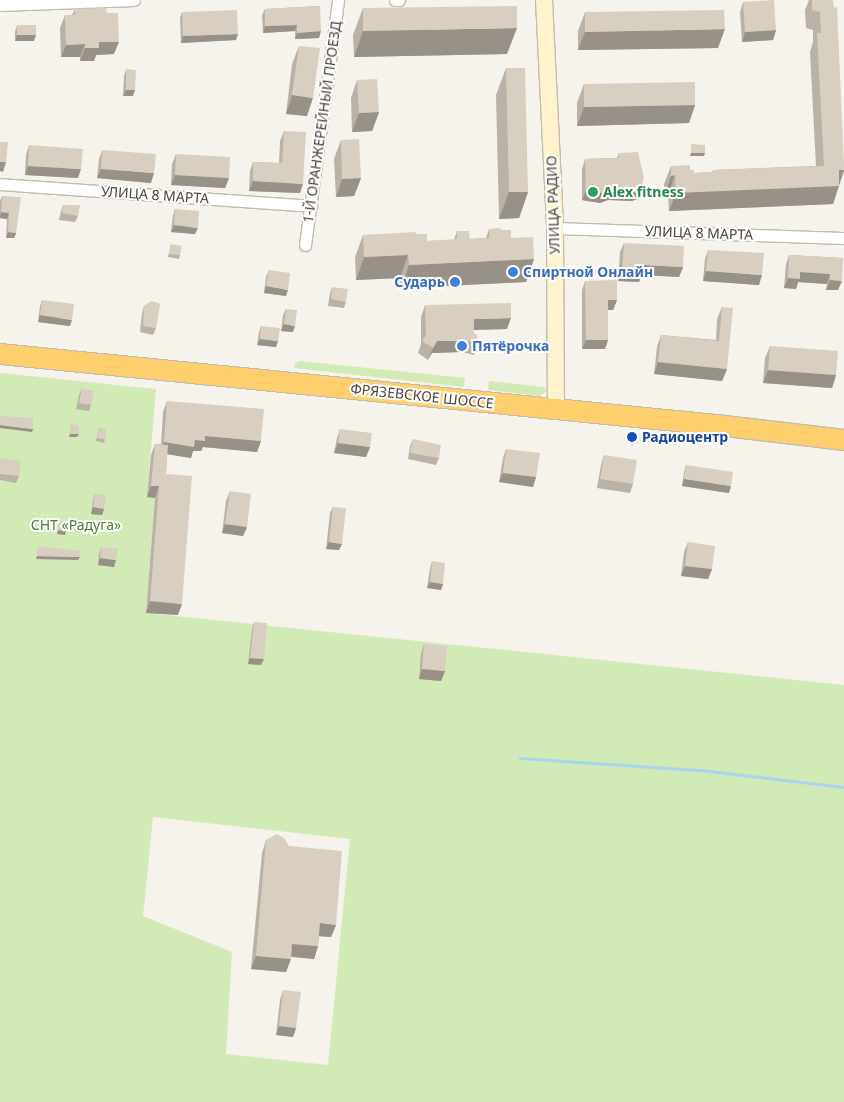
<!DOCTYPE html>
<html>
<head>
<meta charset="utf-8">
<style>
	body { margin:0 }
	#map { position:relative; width:844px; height:1102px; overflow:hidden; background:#f6f3ec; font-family:"Noto Sans",sans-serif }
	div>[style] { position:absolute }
	.green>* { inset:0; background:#d2eab5 }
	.stream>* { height:3px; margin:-1.5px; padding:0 1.5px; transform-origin:1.5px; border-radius:1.5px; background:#a9d4f2 }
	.roads { filter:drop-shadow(1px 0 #c2bbae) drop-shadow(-1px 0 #c2bbae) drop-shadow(0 1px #c2bbae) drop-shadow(0 -1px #c2bbae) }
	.street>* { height:11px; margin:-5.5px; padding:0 5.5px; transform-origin:5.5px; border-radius:5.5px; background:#fff }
	.secondary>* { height:16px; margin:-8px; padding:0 8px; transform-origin:8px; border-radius:8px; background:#fff3cd }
	.highway>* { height:20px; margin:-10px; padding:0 10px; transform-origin:10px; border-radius:10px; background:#ffcf6e }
	.wall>* { inset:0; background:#bab2a6 }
	.shaded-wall>* { inset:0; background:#979187 }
	.building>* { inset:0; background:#d8cfc1 }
	.dots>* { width:14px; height:14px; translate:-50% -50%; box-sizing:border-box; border:2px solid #fff; border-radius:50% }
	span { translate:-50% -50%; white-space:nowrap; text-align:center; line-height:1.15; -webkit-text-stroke:4px #fff; paint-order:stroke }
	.street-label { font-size:14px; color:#4b4439 }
	.leisure-label { font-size:14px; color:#27864d; font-weight:700 }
	.left { translate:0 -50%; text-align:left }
	.shop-label { font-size:14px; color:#366cbe; font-weight:700 }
	.right { translate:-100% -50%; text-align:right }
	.transit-label { font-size:14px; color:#164399; font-weight:700 }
	.park-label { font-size:14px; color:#4a7f2a }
</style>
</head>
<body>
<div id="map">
	<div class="green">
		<i style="clip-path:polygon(300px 361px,465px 378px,464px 387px,294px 368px,295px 363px)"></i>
		<i style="clip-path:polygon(evenodd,0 373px,156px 389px,147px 497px,155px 498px,146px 613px,844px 685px,844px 1102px,0 1102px,0 373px,153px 817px,350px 839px,328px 1065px,226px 1054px,232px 952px,143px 916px,153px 817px)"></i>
		<i style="clip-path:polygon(489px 381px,544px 387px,547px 391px,539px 396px,488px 390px)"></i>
	</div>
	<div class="stream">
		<i style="left:520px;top:758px;width:189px;rotate:3.9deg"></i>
		<i style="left:709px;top:771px;width:136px;rotate:6.8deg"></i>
	</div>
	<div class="roads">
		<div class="street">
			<i style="left:395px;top:0;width:4px"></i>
			<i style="left:0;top:5px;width:134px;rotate:-2.1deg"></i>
			<i style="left:0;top:184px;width:312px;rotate:4deg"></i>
			<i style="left:555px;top:228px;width:289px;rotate:2deg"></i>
			<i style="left:305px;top:245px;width:247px;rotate:-82.3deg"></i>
		</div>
		<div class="secondary">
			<i style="left:544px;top:0;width:228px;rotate:87.2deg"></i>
			<i style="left:555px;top:228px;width:182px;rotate:89.7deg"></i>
		</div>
		<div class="highway">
			<i style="left:0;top:354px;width:721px;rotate:5.66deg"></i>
			<i style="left:717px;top:425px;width:128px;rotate:6.7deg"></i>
		</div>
	</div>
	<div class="wall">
		<i style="clip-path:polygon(809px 0,833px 0,844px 170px,833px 204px,669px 211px,668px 194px,665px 194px,664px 184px,671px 166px,690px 170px,694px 173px,712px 172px,713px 170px,816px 166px,810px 52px,813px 42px,813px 30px,806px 28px,805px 10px)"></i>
		<i style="clip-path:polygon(743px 2px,776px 30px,773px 40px,742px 42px,740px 12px)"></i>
		<i style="clip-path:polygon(320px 6px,319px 38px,295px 39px,295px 31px,263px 33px,262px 15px,265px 9px)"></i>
		<i style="clip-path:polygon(363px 8px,507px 54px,354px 57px,353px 35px)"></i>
		<i style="clip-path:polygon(75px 9px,107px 13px,114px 54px,96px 55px,94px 61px,80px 61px,80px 57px,61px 57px,60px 28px,65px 15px,72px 15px)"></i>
		<i style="clip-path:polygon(182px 12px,236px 40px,181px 43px,180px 18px)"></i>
		<i style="clip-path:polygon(585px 12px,718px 48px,578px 50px,578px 31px)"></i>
		<i style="clip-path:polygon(17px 25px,34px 41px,15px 41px,15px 32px)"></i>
		<i style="clip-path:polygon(299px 46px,307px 116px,286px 114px,292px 64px)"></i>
		<i style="clip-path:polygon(506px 68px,528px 192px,519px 218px,499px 219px,496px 95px)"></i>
		<i style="clip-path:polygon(126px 69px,133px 96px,123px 96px,124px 76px)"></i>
		<i style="clip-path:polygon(357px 80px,379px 112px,372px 131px,352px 132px,351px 98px)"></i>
		<i style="clip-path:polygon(584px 84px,695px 105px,689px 123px,577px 126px,577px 103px)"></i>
		<i style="clip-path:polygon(284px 131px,300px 193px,249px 191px,250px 171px,253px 162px,279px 163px,280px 141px)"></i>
		<i style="clip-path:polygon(341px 140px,361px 178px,354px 196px,336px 197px,334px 159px)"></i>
		<i style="clip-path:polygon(29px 145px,78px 178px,25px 175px,26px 155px)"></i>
		<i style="clip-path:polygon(102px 150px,151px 183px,97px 178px,99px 159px)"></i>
		<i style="clip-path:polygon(619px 153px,640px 190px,637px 199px,632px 201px,608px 200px,600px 203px,582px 200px,582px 169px,585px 159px,617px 158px)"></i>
		<i style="clip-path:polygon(176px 154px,229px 178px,225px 188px,171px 185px,172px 164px)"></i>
		<i style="clip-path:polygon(2px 196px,16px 233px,14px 238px,6px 238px,7px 219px,0 218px,0 201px)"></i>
		<i style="clip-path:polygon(63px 205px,78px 216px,75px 222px,59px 220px,61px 211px)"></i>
		<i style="clip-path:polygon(175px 209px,195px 234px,171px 232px,173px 215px)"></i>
		<i style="clip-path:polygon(489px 229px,501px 230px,511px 238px,534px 259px,526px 282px,401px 288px,400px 278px,356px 280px,355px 257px,363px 235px,416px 234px,427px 241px,454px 240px,457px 231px,470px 239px,486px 238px)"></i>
		<i style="clip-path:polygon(624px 243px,683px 267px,679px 277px,642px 275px,639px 282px,618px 281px,620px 252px)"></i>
		<i style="clip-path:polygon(171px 244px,180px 255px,179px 259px,168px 257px)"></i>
		<i style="clip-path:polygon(708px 250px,759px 285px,703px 281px,705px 259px)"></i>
		<i style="clip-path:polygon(789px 255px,843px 258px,838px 290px,826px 290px,827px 284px,798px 282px,796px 289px,784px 288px,786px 264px)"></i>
		<i style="clip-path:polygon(269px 270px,286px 296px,264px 293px,266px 277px)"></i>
		<i style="clip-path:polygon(585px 281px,617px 300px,613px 310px,608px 310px,608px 340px,605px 349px,582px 349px,582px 290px)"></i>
		<i style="clip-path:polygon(332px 287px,346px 302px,344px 308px,328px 306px,330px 293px)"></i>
		<i style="clip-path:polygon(42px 300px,70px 326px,38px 322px,40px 306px)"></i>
		<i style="clip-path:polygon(425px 305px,507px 329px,474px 330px,474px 333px,478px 343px,474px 355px,462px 352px,432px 353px,428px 360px,418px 353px,421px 344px,421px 317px)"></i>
		<i style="clip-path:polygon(144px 306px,156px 328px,153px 335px,140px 332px,142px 313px)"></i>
		<i style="clip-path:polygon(722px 307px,727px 369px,722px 381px,654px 374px,657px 347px,661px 335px,716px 340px,717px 319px)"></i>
		<i style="clip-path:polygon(286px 309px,293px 332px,281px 331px,283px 315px)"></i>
		<i style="clip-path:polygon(261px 326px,276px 347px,257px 345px,259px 332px)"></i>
		<i style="clip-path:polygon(770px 346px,836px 375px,832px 388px,763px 383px,765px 358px)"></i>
		<i style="clip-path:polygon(82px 388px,91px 405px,89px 411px,76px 409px,79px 395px)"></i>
		<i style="clip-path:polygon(167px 401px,261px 441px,257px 452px,203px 447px,201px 451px,193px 451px,191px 458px,167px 454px,166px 474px,178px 615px,146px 613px,155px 498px,147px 497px,151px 455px,155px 444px,161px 444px,163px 412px)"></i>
		<i style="clip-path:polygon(99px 427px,105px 439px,104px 443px,96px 441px)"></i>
		<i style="clip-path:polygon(340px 429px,370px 447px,366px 457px,334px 453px,337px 438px)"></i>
		<i style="clip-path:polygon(413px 439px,439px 458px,436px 465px,408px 459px,410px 446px)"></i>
		<i style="clip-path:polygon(506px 449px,536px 477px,533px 487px,499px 482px,503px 458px)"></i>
		<i style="clip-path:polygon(604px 455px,633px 484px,630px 493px,597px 488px,601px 465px)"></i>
		<i style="clip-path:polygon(0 458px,19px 476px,16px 483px,0 480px)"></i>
		<i style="clip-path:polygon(686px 465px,729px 493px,682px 486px,684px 472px)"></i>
		<i style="clip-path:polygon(230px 491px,247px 527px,243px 536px,222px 533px,226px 501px)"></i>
		<i style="clip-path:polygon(95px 494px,104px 509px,102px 515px,91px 514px,93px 500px)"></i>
		<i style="clip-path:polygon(333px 507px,342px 544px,339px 550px,326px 549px,330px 513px)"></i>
		<i style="clip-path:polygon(688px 542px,712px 569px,708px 579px,681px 576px,684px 552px)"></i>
		<i style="clip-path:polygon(101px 547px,114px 567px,98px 565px,99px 553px)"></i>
		<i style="clip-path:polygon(432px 561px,443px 584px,441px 590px,427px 588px,430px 568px)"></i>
		<i style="clip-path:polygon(254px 622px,261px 665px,248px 664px,252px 629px)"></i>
		<i style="clip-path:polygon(424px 644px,445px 671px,441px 681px,419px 679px,421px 653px)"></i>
		<i style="clip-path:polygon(266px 840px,336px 925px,331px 937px,319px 936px,318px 946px,314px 959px,291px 957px,286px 972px,251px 969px,262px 853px)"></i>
		<i style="clip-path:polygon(283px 990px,296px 1028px,293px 1037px,276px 1035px,280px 1000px)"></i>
	</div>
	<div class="shaded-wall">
		<i style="clip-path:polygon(297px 25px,295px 31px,263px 33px,265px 26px)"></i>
		<i style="clip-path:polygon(517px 28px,507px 54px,354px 57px,363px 31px)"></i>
		<i style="clip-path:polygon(725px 29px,718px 48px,578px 50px,585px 32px)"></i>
		<i style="clip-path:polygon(776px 30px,773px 40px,742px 42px,745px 32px)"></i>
		<i style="clip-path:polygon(321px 31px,319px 38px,295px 39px,297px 33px)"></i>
		<i style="clip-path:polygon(238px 34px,236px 40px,181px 43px,183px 36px)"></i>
		<i style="clip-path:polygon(17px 35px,36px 35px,34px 41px,15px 41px)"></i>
		<i style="clip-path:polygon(99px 42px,119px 42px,114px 54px,96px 55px,94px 61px,80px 61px,85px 48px)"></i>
		<i style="clip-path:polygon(85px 44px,80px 57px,61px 57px,66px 45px)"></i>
		<i style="clip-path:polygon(126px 90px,135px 90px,133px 96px,123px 96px)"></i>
		<i style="clip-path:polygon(292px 95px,313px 98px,307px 116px,286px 114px)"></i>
		<i style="clip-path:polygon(695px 105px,689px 123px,577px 126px,584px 107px)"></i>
		<i style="clip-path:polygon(379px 112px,372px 131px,352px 132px,359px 113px)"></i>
		<i style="clip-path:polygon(691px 153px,705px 153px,704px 156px,690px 156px)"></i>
		<i style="clip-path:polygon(0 162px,6px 162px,3px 172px,0 171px)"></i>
		<i style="clip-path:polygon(28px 166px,81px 169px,78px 178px,25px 175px)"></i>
		<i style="clip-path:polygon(101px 169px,154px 173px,151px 183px,97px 178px)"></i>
		<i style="clip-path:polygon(839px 170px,844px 170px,833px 204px,669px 211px,676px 193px)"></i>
		<i style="clip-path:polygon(175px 175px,229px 178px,225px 188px,171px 185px)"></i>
		<i style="clip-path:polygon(675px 175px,668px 194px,665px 194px,671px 176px)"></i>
		<i style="clip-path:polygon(361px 178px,354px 196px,336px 197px,342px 179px)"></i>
		<i style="clip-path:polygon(253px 181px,303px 184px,300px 193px,249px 191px)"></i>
		<i style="clip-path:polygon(640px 190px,637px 199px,632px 201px,608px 200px,600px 203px,582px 200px,586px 191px)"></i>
		<i style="clip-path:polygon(509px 192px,528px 192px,519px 218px,499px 219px)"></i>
		<i style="clip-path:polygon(1px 212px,9px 213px,7px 219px,0 218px)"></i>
		<i style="clip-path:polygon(174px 225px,198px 228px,195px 234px,171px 232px)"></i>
		<i style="clip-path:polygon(8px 232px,16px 233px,14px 238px,6px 238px)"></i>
		<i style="clip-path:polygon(408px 255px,400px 278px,356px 280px,364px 257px)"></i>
		<i style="clip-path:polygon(534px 259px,526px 282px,401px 288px,409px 265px)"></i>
		<i style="clip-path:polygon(643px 265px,683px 267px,679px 277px,642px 275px,639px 282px,618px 281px,622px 271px)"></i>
		<i style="clip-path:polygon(706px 271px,762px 275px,759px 285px,703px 281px)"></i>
		<i style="clip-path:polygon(800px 272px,830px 274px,827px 284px,798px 282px,796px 289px,784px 288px,788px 278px)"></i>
		<i style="clip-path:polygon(830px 280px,842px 281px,838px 290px,826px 290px)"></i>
		<i style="clip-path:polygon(266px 286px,288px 290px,286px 296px,264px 293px)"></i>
		<i style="clip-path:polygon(608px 300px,617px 300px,613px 310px,604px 310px)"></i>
		<i style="clip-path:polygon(40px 315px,72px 320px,70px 326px,38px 322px)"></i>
		<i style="clip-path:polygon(511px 318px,507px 329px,470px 330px,474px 319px)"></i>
		<i style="clip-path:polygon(284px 324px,295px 326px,293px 332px,281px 331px)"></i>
		<i style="clip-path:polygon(260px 339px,278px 341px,276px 347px,257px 345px)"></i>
		<i style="clip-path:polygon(586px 340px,608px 340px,605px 349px,582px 349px)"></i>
		<i style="clip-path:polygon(437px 341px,467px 341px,462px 352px,432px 353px,428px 360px,433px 348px)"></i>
		<i style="clip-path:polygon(658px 362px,727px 369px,722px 381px,654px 374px)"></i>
		<i style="clip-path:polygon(768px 370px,836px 375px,832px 388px,763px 383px)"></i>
		<i style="clip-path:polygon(0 425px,33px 429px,32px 432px,0 428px)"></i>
		<i style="clip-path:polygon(70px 434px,79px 434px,77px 437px,69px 437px)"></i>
		<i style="clip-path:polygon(205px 436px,261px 441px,257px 452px,203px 447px,201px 451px,193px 451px,191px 458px,160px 453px,164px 442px,195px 440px)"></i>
		<i style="clip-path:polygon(338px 443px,370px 447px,366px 457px,334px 453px)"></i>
		<i style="clip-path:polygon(503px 473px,536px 477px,533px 487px,499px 482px)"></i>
		<i style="clip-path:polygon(684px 479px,731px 486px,729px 493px,682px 486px)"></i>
		<i style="clip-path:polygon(151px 486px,159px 486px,155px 498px,147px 497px)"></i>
		<i style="clip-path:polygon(93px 507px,104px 509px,102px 515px,91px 514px)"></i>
		<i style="clip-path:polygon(225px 524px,247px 527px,243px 536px,222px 533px)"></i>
		<i style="clip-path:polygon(58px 530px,66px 531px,65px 535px,57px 534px)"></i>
		<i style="clip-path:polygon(329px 542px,342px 544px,339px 550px,326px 549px)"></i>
		<i style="clip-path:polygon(37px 556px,80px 557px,78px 560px,36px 559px)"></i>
		<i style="clip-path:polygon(100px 558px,116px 560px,114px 567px,98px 565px)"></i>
		<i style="clip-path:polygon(685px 566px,712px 569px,708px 579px,681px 576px)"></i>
		<i style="clip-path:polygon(430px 582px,443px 584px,441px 590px,427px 588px)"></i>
		<i style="clip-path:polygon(150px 601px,182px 604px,178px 615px,146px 613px)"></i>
		<i style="clip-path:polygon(250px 658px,264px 659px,261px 665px,248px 664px)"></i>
		<i style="clip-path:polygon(422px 669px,445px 671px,441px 681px,419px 679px)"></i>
		<i style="clip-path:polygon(320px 923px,336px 925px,331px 937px,316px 936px)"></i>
		<i style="clip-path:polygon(292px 944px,318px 946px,314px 959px,287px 956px)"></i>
		<i style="clip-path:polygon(256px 956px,291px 959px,286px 972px,251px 969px)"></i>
		<i style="clip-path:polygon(279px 1026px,296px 1028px,293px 1037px,276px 1035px)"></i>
	</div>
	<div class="building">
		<i style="clip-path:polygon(774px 0,776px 30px,745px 32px,743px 2px)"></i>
		<i style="clip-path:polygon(812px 0,833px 0,833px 8px,837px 7px,844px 167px,844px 170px,839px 170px,839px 186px,676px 193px,675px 175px,671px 176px,671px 166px,690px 165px,690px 170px,694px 170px,694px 173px,713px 172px,713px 170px,824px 166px,817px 33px,821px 33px,820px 12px,812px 10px)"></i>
		<i style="clip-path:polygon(320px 6px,321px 31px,297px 33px,297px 25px,265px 26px,265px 9px)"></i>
		<i style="clip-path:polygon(517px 6px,517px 28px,363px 31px,363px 8px)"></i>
		<i style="clip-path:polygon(106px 8px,107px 13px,118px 13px,119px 42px,99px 42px,99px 48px,85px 48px,85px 44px,66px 45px,65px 15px,75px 15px,75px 9px)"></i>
		<i style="clip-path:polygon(237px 10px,238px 34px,183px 36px,182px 12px)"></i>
		<i style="clip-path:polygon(724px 10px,725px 29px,585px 32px,585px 12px)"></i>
		<i style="clip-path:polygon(17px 25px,36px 25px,36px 35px,17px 35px)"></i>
		<i style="clip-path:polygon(299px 46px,320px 48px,313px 98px,292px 95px)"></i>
		<i style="clip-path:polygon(506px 68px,525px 68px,528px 192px,509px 192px)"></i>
		<i style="clip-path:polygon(126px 69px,136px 70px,135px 90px,126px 90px)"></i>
		<i style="clip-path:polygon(377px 79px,379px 112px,359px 113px,357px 80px)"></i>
		<i style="clip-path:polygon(695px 82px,695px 105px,584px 107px,584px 84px)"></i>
		<i style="clip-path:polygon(284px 131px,306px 132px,303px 184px,253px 181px,253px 162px,282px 163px)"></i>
		<i style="clip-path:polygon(359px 139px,361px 178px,342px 179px,341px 140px)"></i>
		<i style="clip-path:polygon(0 142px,8px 142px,6px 162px,0 162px)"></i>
		<i style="clip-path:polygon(691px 144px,705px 145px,705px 153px,691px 153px)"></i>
		<i style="clip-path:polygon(29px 145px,83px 149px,81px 169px,28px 166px)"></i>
		<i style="clip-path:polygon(102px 150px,156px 154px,154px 173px,101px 169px)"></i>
		<i style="clip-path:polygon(638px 152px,644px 178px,640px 190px,636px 192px,611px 191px,604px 193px,586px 191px,585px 159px,619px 158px,619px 153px)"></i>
		<i style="clip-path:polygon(176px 154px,230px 157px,229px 178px,175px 175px)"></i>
		<i style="clip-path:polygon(2px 196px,21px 197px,16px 233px,8px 232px,9px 213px,1px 212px)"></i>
		<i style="clip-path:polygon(63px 205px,80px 205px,78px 216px,62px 213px)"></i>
		<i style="clip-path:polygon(175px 209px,199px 211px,198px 228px,174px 225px)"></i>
		<i style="clip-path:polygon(500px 228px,501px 230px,511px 230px,511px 238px,533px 237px,534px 259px,409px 265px,408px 255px,364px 257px,363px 235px,416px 232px,416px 234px,427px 234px,427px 241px,457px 239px,457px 231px,469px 231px,470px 239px,489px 238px,489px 229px)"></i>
		<i style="clip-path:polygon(624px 243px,684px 246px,683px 267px,643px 265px,643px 272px,622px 271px)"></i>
		<i style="clip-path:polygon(171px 244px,182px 246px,180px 255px,169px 254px)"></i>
		<i style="clip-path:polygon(708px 250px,764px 253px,762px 275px,706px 271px)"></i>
		<i style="clip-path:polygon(789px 255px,843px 258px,842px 281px,830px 280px,830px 274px,800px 272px,800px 279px,788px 278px)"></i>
		<i style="clip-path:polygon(269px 270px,290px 273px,288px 290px,266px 286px)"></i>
		<i style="clip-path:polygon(617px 280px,617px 300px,608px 300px,608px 340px,586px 340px,585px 281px)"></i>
		<i style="clip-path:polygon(332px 287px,348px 289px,346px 302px,331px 299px)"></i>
		<i style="clip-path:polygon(42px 300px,74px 304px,72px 320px,40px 315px)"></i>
		<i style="clip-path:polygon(151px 301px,159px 303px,160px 305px,156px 328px,143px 326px,144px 306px)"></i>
		<i style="clip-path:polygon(511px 303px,511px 318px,474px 319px,474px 333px,477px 335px,478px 343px,467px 341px,437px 341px,433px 348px,422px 341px,426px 335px,425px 305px)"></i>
		<i style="clip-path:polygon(722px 307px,733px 308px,727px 369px,658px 362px,661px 335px,719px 341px)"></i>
		<i style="clip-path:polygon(286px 309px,297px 310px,295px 326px,284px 324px)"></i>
		<i style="clip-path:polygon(261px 326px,280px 328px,278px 341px,260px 339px)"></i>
		<i style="clip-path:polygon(770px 346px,838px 351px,836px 375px,768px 370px)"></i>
		<i style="clip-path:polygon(82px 388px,94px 391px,91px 405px,79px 403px)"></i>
		<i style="clip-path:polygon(167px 401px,264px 409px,261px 441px,205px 436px,205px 441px,195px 440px,194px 447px,164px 442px)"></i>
		<i style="clip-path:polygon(0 416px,33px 418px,33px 429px,0 425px)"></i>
		<i style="clip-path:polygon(70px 424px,79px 425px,79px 434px,70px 434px)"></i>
		<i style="clip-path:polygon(99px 427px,107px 429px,105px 439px,97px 438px)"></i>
		<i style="clip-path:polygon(340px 429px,372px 433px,370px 447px,338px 443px)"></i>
		<i style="clip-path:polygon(413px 439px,441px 445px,439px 458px,410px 453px)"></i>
		<i style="clip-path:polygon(155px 444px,168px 445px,166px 474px,192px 476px,182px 604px,150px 601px,159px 486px,151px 486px)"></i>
		<i style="clip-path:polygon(506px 449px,540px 453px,536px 477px,503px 473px)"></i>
		<i style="clip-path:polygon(604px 455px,637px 460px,633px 484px,600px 479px)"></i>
		<i style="clip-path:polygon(0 458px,21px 461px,19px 476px,0 474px)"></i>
		<i style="clip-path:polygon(686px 465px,733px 472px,731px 486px,684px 479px)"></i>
		<i style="clip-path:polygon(230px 491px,251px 494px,247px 527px,225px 524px)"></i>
		<i style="clip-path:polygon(95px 494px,106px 495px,104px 509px,93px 507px)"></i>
		<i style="clip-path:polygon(333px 507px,346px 508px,342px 544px,329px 542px)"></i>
		<i style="clip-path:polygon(59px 521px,68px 522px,66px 531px,58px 530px)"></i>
		<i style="clip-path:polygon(688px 542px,715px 546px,712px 569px,685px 566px)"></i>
		<i style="clip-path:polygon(38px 546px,80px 551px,80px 557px,37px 556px)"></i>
		<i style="clip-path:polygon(101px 547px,118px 549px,116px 560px,100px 558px)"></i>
		<i style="clip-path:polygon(432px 561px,445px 563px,443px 584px,430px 582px)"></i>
		<i style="clip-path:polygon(254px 622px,267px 623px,264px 659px,250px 658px)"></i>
		<i style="clip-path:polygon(424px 644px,447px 646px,445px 671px,422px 669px)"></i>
		<i style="clip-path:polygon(277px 834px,284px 838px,289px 846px,342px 851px,336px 925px,320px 923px,318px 946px,292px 944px,291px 959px,256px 956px,266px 840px)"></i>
		<i style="clip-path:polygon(283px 990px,301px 992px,296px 1028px,279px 1026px)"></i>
	</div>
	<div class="dots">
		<i style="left:593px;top:192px;background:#2e9e5b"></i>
		<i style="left:513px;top:272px;background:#3f7fe0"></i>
		<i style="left:455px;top:282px;background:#3f7fe0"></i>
		<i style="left:462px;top:346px;background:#3f7fe0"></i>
		<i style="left:632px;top:437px;background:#1a4fb4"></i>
	</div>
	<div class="street-label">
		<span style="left:322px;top:122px;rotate:-82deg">1-Й ОРАНЖЕРЕЙНЫЙ ПРОЕЗД</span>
		<span style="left:155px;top:195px;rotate:4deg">УЛИЦА 8 МАРТА</span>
		<span style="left:553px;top:205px;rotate:-92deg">УЛИЦА РАДИО</span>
		<span style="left:699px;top:233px;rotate:2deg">УЛИЦА 8 МАРТА</span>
		<span style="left:422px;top:396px;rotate:6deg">ФРЯЗЕВСКОЕ ШОССЕ</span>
	</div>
	<div class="leisure-label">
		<span class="left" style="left:603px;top:192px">Alex fitness</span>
	</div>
	<div class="shop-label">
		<span class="left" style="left:523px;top:272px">Спиртной Онлайн</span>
		<span class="right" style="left:445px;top:282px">Сударь</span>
		<span class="left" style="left:472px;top:346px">Пятёрочка</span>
	</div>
	<div class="transit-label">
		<span class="left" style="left:642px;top:437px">Радиоцентр</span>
	</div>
	<div class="park-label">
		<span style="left:76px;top:525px">СНТ «Радуга»</span>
	</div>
</div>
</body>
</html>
